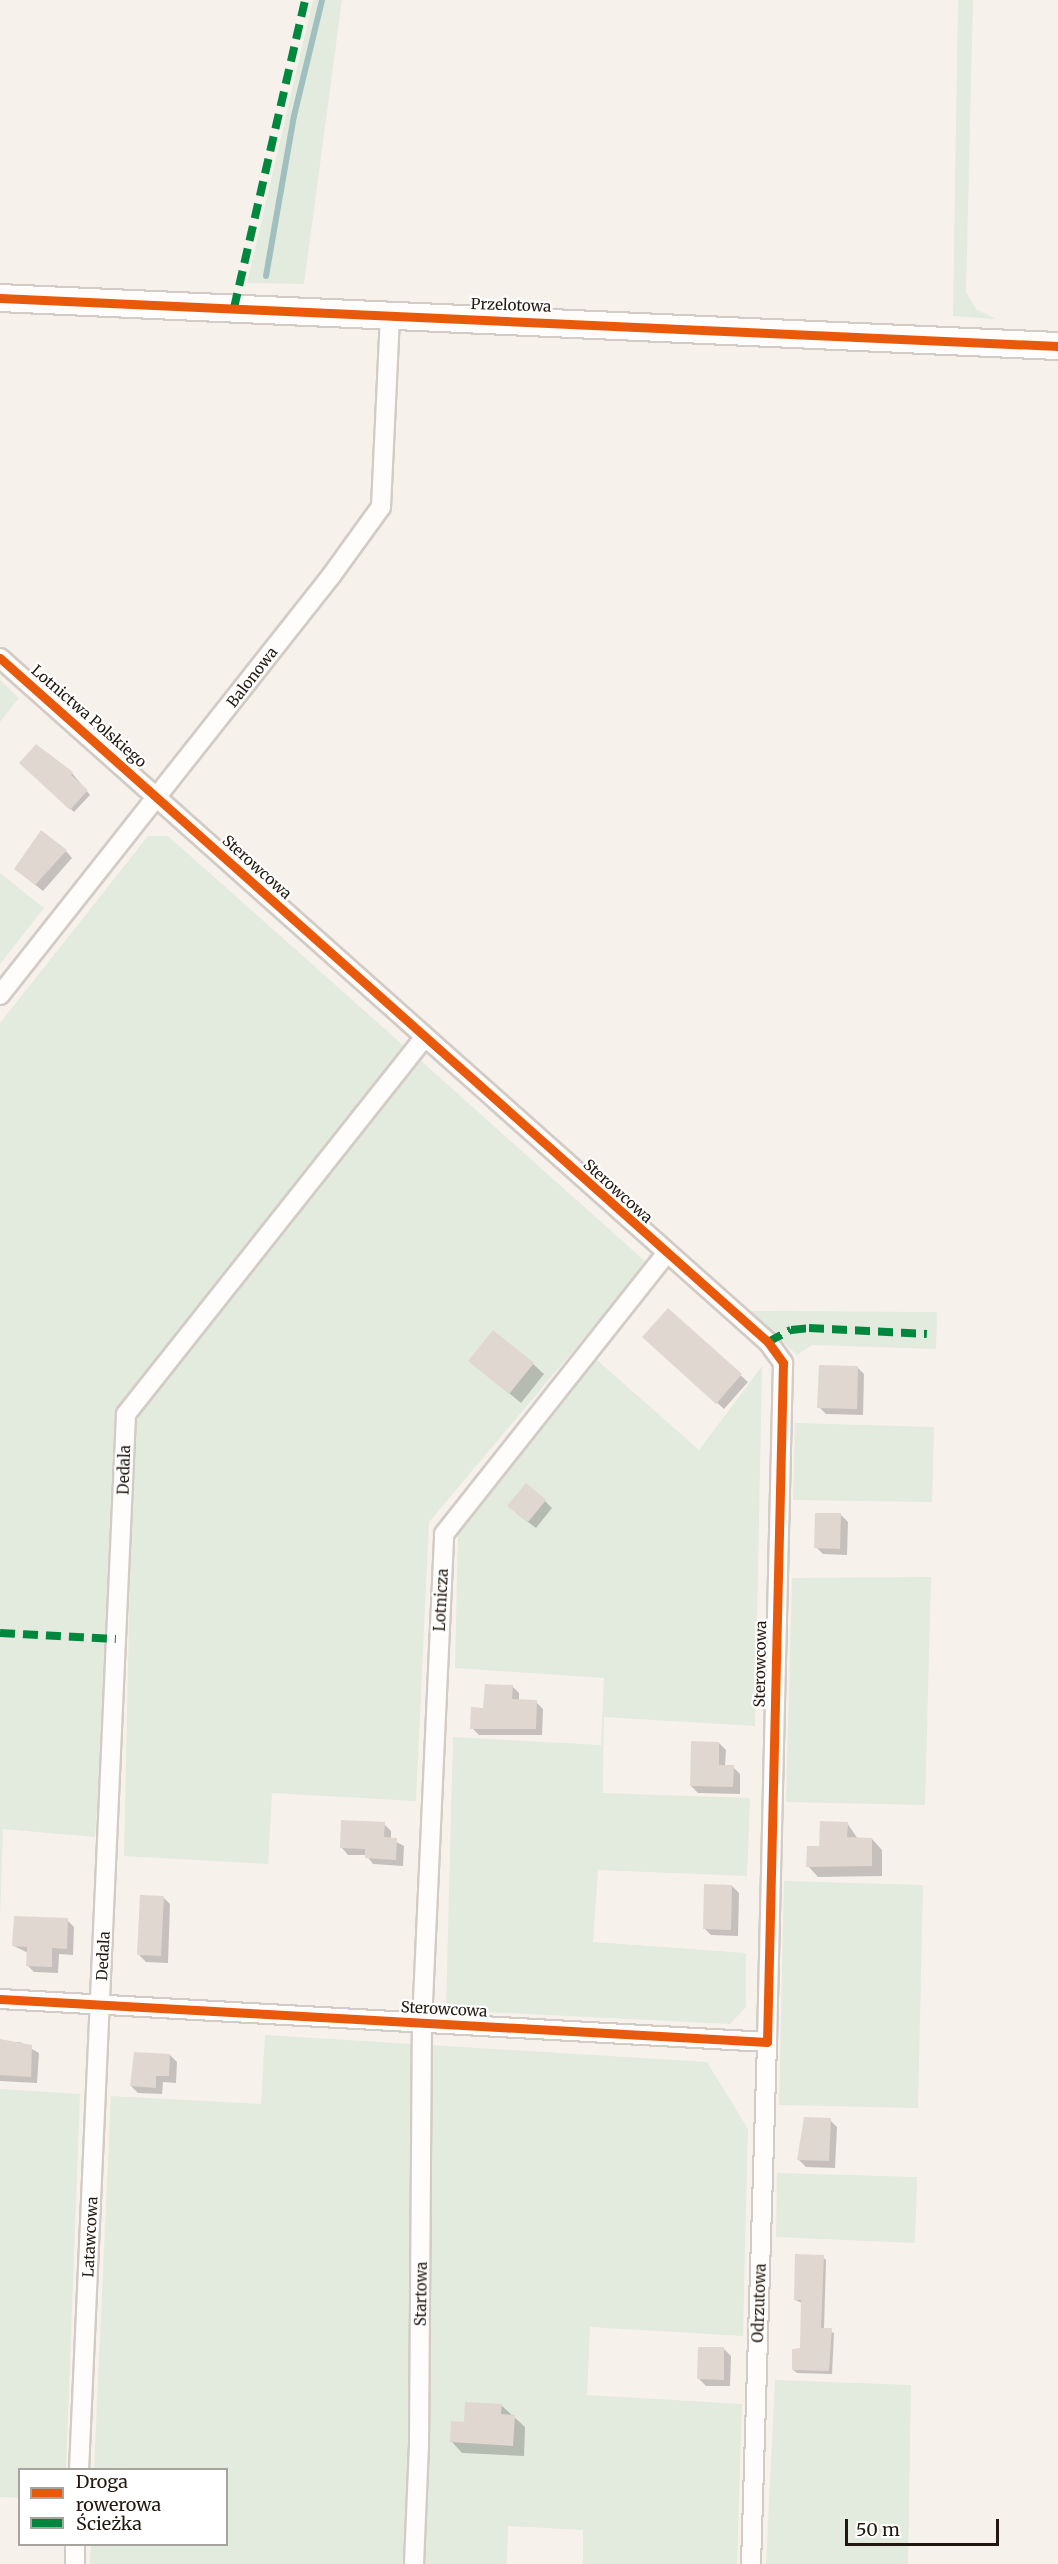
<!DOCTYPE html>
<html>
<head>
<meta charset="utf-8">
<style>
	body { margin:0 }
	#map { position:relative; width:1058px; height:2564px; overflow:hidden; background:#f7f1ec; font-family:Merriweather,serif }
	div>[style] { position:absolute }
	.green>* { inset:0; background:#e3eade }
	.shadow>* { inset:0; background:#0003 }
	.stream>* { height:6px; margin:-3px; padding:0 3px; transform-origin:3px; border-radius:3px; background:#a0bfbe }
	.building>* { inset:0; background:#e0d7d0 }
	.roads { filter:drop-shadow(2px 0 #d3cbc5) drop-shadow(-2px 0 #d3cbc5) drop-shadow(0 2px #d3cbc5) drop-shadow(0 -2px #d3cbc5) }
	.street>* { height:18px; margin:-9px; padding:0 9px; transform-origin:9px; border-radius:9px; background:#fefdfc }
	.secondary>* { height:26px; margin:-13px; padding:0 13px; transform-origin:13px; border-radius:13px; background:#fefdfc }
	.quiet>* { height:8px; margin-top:-4px; transform-origin:0; background:repeating-linear-gradient(90deg,#00873e 0 15px,transparent 0 23px) }
	.cycleway>* { height:9px; margin:-4.5px; padding:0 4.5px; transform-origin:4.5px; border-radius:4.5px; background:#e8590c }
	span { translate:-50% -50%; white-space:nowrap; text-align:center; line-height:1.15; -webkit-text-stroke:4.5px #fff; paint-order:stroke }
	.street-label { font-size:15px; color:#221810 }
	.legend { position:absolute; left:18px; top:2468px; width:210px; height:78px; box-sizing:border-box; background:#fff; border:2px solid #a7a39f; margin:0; padding:8px 10px; list-style:none; font-size:18px; color:#221810 }
	.legend li { display:flex; align-items:center; gap:12px; height:30px }
	.legend b { width:30px; border:2px solid #a7a39f }
	.scale { position:absolute; left:845px; top:2519px; width:154px; height:27px; box-sizing:border-box; border:3px solid #221810; border-top:0; padding-left:8px; font-size:18px; line-height:21px; white-space:nowrap; color:#221810; -webkit-text-stroke:4px #fff; paint-order:stroke }
</style>
</head>
<body>
<div id="map">
	<div class="green">
		<i style="clip-path:polygon(313px 0,342px 0,304px 284px,247px 283px)"></i>
		<i style="clip-path:polygon(958px 0,973px 0,966px 292px,976px 309px,996px 319px,953px 316px)"></i>
		<i style="clip-path:polygon(0 680px,19px 698px,0 722px)"></i>
		<i style="clip-path:polygon(148px 836px,168px 836px,405px 1047px,117px 1413px,105px 1704px,95px 1837px,3px 1829px,0 1920px,0 1023px)"></i>
		<i style="clip-path:polygon(0 873px,44px 908px,0 964px)"></i>
		<i style="clip-path:polygon(420px 1060px,647px 1263px,429px 1522px,416px 1801px,272px 1793px,268px 1864px,124px 1856px,133px 1426px,140px 1408px)"></i>
		<i style="clip-path:polygon(748px 1311px,937px 1312px,936px 1349px,812px 1345px,797px 1355px)"></i>
		<i style="clip-path:polygon(597px 1360px,699px 1450px,762px 1366px,755px 1726px,604px 1717px,603px 1793px,750px 1798px,747px 1876px,598px 1870px,593px 1942px,746px 1953px,746px 2007px,730px 2024px,446px 2010px,453px 1737px,601px 1745px,604px 1678px,455px 1668px,458px 1534px)"></i>
		<i style="clip-path:polygon(795px 1423px,934px 1427px,932px 1502px,793px 1500px)"></i>
		<i style="clip-path:polygon(931px 1577px,925px 1805px,786px 1802px,792px 1578px)"></i>
		<i style="clip-path:polygon(784px 1881px,923px 1885px,918px 2108px,779px 2105px)"></i>
		<i style="clip-path:polygon(265px 2035px,707px 2062px,748px 2129px,743px 2336px,590px 2327px,587px 2395px,742px 2404px,737px 2564px,583px 2564px,583px 2530px,508px 2526px,507px 2564px,90px 2564px,91px 2545px,226px 2544px,226px 2470px,94px 2469px,111px 2096px,261px 2104px)"></i>
		<i style="clip-path:polygon(0 2089px,80px 2094px,66px 2469px,20px 2470px,19px 2498px,0 2497px)"></i>
		<i style="clip-path:polygon(777px 2173px,917px 2177px,915px 2243px,776px 2237px)"></i>
		<i style="clip-path:polygon(775px 2380px,911px 2385px,908px 2564px,766px 2564px)"></i>
	</div>
	<div class="shadow">
		<i style="clip-path:polygon(37px 746px,72px 773px,90px 795px,74px 812px,21px 763px)"></i>
		<i style="clip-path:polygon(66px 851px,72px 858px,43px 891px,23px 875px)"></i>
		<i style="clip-path:polygon(668px 1310px,748px 1382px,724px 1409px,651px 1344px)"></i>
		<i style="clip-path:polygon(470px 1361px,533px 1364px,544px 1374px,521px 1403px)"></i>
		<i style="clip-path:polygon(857px 1367px,864px 1374px,863px 1415px,826px 1414px,819px 1407px)"></i>
		<i style="clip-path:polygon(545px 1501px,552px 1508px,536px 1528px,516px 1513px)"></i>
		<i style="clip-path:polygon(841px 1515px,848px 1522px,847px 1555px,823px 1554px,816px 1547px)"></i>
		<i style="clip-path:polygon(512px 1686px,519px 1693px,519px 1701px,536px 1702px,543px 1709px,542px 1735px,479px 1735px,472px 1728px,485px 1710px)"></i>
		<i style="clip-path:polygon(719px 1743px,726px 1750px,725px 1766px,733px 1767px,740px 1774px,740px 1794px,698px 1793px,691px 1786px)"></i>
		<i style="clip-path:polygon(847px 1823px,858px 1839px,872px 1839px,882px 1850px,882px 1876px,818px 1877px,808px 1866px,820px 1848px)"></i>
		<i style="clip-path:polygon(384px 1824px,391px 1831px,391px 1839px,404px 1846px,403px 1866px,373px 1864px,366px 1855px,348px 1855px,342px 1848px)"></i>
		<i style="clip-path:polygon(732px 1886px,739px 1893px,738px 1936px,711px 1935px,704px 1928px)"></i>
		<i style="clip-path:polygon(163px 1897px,170px 1904px,168px 1963px,146px 1962px,139px 1955px)"></i>
		<i style="clip-path:polygon(67px 1920px,74px 1927px,73px 1955px,59px 1954px,58px 1973px,34px 1972px,27px 1965px,28px 1953px,14px 1946px)"></i>
		<i style="clip-path:polygon(20px 2042px,39px 2053px,37px 2083px,0 2081px,0 2043px)"></i>
		<i style="clip-path:polygon(170px 2055px,177px 2062px,176px 2083px,163px 2082px,162px 2094px,138px 2093px,131px 2086px)"></i>
		<i style="clip-path:polygon(830px 2120px,837px 2127px,835px 2168px,806px 2167px,799px 2160px,800px 2142px,805px 2142px)"></i>
		<i style="clip-path:polygon(823px 2257px,826px 2260px,824px 2329px,834px 2333px,832px 2374px,797px 2373px,793px 2370px,801px 2350px,802px 2303px,795px 2300px)"></i>
		<i style="clip-path:polygon(724px 2349px,731px 2356px,730px 2386px,706px 2386px,699px 2379px)"></i>
		<i style="clip-path:polygon(501px 2405px,525px 2427px,524px 2456px,462px 2453px,452px 2442px,465px 2423px)"></i>
	</div>
	<div class="stream">
		<i style="left:266px;top:276px;width:162px;rotate:-80.1deg"></i>
		<i style="left:294px;top:116px;width:119px;rotate:-76.4deg"></i>
	</div>
	<div class="building">
		<i style="clip-path:polygon(36px 744px,73px 772px,71px 775px,88px 790px,70px 810px,19px 763px)"></i>
		<i style="clip-path:polygon(41px 830px,67px 850px,35px 885px,14px 869px)"></i>
		<i style="clip-path:polygon(668px 1308px,742px 1374px,716px 1404px,642px 1337px)"></i>
		<i style="clip-path:polygon(493px 1330px,534px 1363px,509px 1394px,468px 1361px)"></i>
		<i style="clip-path:polygon(819px 1365px,858px 1366px,857px 1409px,817px 1408px)"></i>
		<i style="clip-path:polygon(526px 1483px,546px 1500px,528px 1522px,507px 1506px)"></i>
		<i style="clip-path:polygon(815px 1513px,841px 1513px,840px 1549px,814px 1548px)"></i>
		<i style="clip-path:polygon(485px 1684px,513px 1685px,512px 1699px,537px 1700px,536px 1729px,470px 1729px,471px 1707px,483px 1708px)"></i>
		<i style="clip-path:polygon(691px 1741px,719px 1742px,719px 1765px,734px 1765px,733px 1787px,690px 1786px)"></i>
		<i style="clip-path:polygon(341px 1820px,385px 1822px,384px 1837px,397px 1838px,396px 1860px,365px 1858px,365px 1849px,340px 1848px)"></i>
		<i style="clip-path:polygon(820px 1821px,848px 1822px,847px 1837px,872px 1838px,872px 1866px,806px 1867px,807px 1846px,819px 1846px)"></i>
		<i style="clip-path:polygon(704px 1884px,732px 1885px,731px 1930px,703px 1929px)"></i>
		<i style="clip-path:polygon(140px 1895px,164px 1896px,161px 1956px,137px 1955px)"></i>
		<i style="clip-path:polygon(14px 1916px,68px 1918px,67px 1949px,52px 1948px,52px 1967px,26px 1966px,27px 1947px,12px 1946px)"></i>
		<i style="clip-path:polygon(0 2039px,32px 2045px,31px 2077px,0 2075px)"></i>
		<i style="clip-path:polygon(134px 2052px,170px 2054px,169px 2076px,156px 2076px,156px 2088px,130px 2086px)"></i>
		<i style="clip-path:polygon(804px 2117px,831px 2118px,829px 2161px,797px 2160px)"></i>
		<i style="clip-path:polygon(795px 2254px,824px 2255px,821px 2328px,832px 2328px,829px 2371px,792px 2370px,792px 2349px,800px 2348px,801px 2300px,794px 2300px)"></i>
		<i style="clip-path:polygon(698px 2347px,724px 2347px,724px 2380px,697px 2379px)"></i>
		<i style="clip-path:polygon(465px 2402px,502px 2404px,501px 2414px,515px 2415px,513px 2446px,450px 2442px,451px 2421px,464px 2422px)"></i>
	</div>
	<div class="roads">
		<div class="street">
			<i style="left:0;top:658px;width:1028px;rotate:41.69deg"></i>
			<i style="left:768px;top:1342px;width:26px;rotate:54deg"></i>
			<i style="left:783px;top:1363px;width:679px;rotate:91.35deg"></i>
			<i style="left:767px;top:2042px;width:768px;rotate:-176.79deg"></i>
			<i style="left:0;top:995px;width:534px;rotate:-51.69deg"></i>
			<i style="left:331px;top:576px;width:85px;rotate:-54.1deg"></i>
			<i style="left:381px;top:507px;width:192px;rotate:-87.3deg"></i>
			<i style="left:79px;top:2470px;width:1057px;rotate:-87.45deg"></i>
			<i style="left:126px;top:1414px;width:480px;rotate:-51.6deg"></i>
			<i style="left:75px;top:2564px;width:20px;rotate:-90deg"></i>
			<i style="left:414px;top:2564px;width:119px;rotate:-87.6deg"></i>
			<i style="left:419px;top:2445px;width:422px;rotate:-89.6deg"></i>
			<i style="left:422px;top:2023px;width:489px;rotate:-87.4deg"></i>
			<i style="left:444px;top:1534px;width:357px;rotate:-51.6deg"></i>
			<i style="left:751px;top:2564px;width:522px;rotate:-88.24deg"></i>
		</div>
		<div class="secondary">
			<i style="left:0;top:298px;width:1059px;rotate:2.6deg"></i>
		</div>
	</div>
	<div class="quiet">
		<i style="left:234px;top:308px;width:316px;rotate:-77deg"></i>
		<i style="left:768px;top:1342px;width:26px;rotate:-28deg"></i>
		<i style="left:791px;top:1330px;width:18px;rotate:-6deg"></i>
		<i style="left:809px;top:1328px;width:118px;rotate:2.9deg"></i>
		<i style="left:0;top:1633px;width:116px;rotate:3deg"></i>
	</div>
	<div class="cycleway">
		<i style="left:0;top:298px;width:1059px;rotate:2.6deg"></i>
		<i style="left:0;top:658px;width:1028px;rotate:41.69deg"></i>
		<i style="left:768px;top:1342px;width:26px;rotate:54deg"></i>
		<i style="left:783px;top:1363px;width:679px;rotate:91.35deg"></i>
		<i style="left:767px;top:2042px;width:768px;rotate:-176.79deg"></i>
	</div>
	<div class="street-label">
		<span style="left:511px;top:305px;rotate:2deg">Przelotowa</span>
		<span style="left:252px;top:677px;rotate:-52deg">Balonowa</span>
		<span style="left:89px;top:716px;rotate:41deg">Lotnictwa Polskiego</span>
		<span style="left:257px;top:867px;rotate:42deg">Sterowcowa</span>
		<span style="left:618px;top:1191px;rotate:42deg">Sterowcowa</span>
		<span style="left:124px;top:1470px;rotate:-88deg">Dedala</span>
		<span style="left:441px;top:1600px;rotate:-87deg">Lotnicza</span>
		<span style="left:760px;top:1664px;rotate:-89deg">Sterowcowa</span>
		<span style="left:103px;top:1956px;rotate:-87deg">Dedala</span>
		<span style="left:444px;top:2009px;rotate:3deg">Sterowcowa</span>
		<span style="left:90px;top:2237px;rotate:-87deg">Latawcowa</span>
		<span style="left:421px;top:2294px;rotate:-89deg">Startowa</span>
		<span style="left:759px;top:2303px;rotate:-88deg">Odrzutowa</span>
	</div>
	<ul class="legend">
	<li><b style="height:8px;background:#e8590c"></b>Droga rowerowa</li>
	<li><b style="height:8px;background:#00873e"></b>Ścieżka</li>
	</ul>
	<div class="scale">50 m</div>
</div>
</body>
</html>
